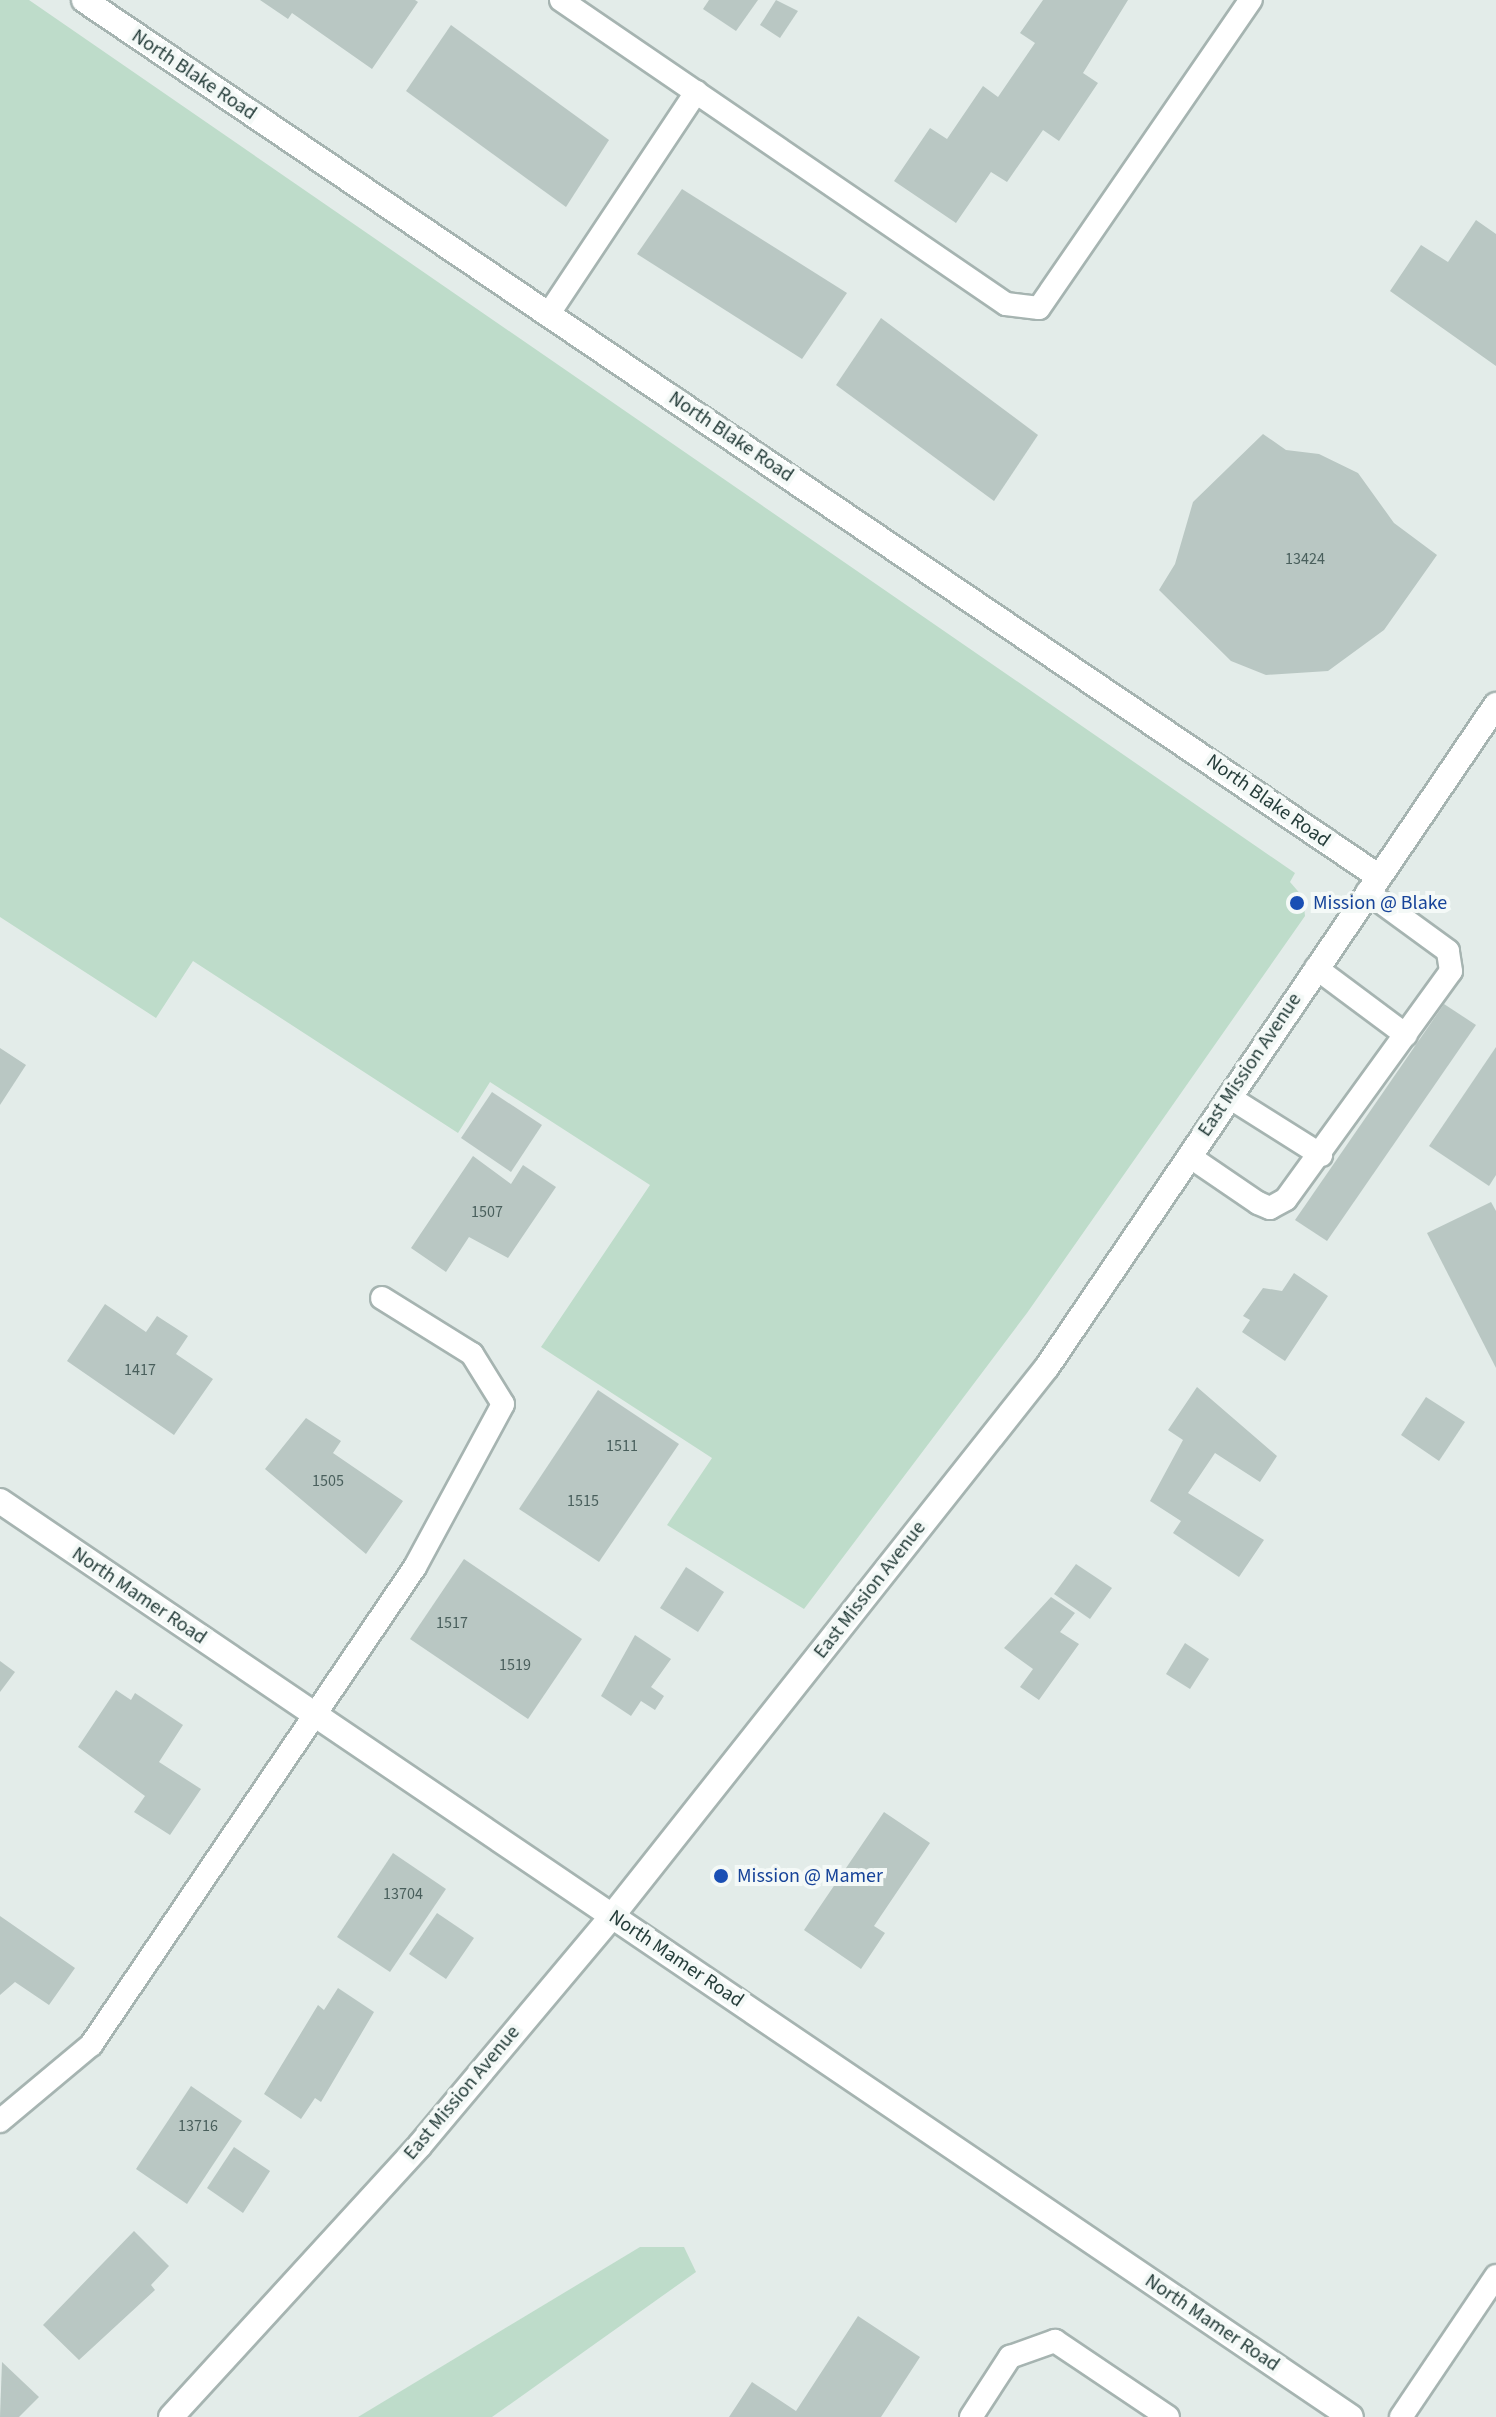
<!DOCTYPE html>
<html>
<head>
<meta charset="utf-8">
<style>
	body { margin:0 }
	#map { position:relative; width:1496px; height:2417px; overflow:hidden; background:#e3ece9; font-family:"Source Sans 3",sans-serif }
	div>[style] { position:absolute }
	.green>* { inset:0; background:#bedcca }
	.building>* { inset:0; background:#b9c7c3 }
	.roads { filter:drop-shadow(2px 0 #a6b4b1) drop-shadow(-2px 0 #a6b4b1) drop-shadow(0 2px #a6b4b1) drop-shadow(0 -2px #a6b4b1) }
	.lane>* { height:22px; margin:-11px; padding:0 11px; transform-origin:11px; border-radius:11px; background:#fff }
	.street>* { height:24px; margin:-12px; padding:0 12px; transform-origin:12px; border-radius:12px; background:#fff }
	.secondary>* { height:24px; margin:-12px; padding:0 12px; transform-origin:12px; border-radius:12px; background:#fff }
	.dots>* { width:22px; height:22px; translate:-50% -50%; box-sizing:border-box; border:4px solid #f4f9f7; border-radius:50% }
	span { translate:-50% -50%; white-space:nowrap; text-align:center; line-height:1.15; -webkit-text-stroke:8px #f4f9f7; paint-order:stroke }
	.number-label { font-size:16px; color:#495f5c }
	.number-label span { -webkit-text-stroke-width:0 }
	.street-label { font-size:20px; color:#243c39 }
	.transit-label { font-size:20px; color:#164399 }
	.left { translate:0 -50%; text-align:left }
</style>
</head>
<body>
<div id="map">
	<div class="green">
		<i style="clip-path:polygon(0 0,29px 0,1295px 873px,1290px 882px,1303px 897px,1305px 916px,1027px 1313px,804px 1609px,667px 1525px,712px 1458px,541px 1347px,650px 1185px,490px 1082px,458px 1133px,193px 961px,156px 1018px,0 917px)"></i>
		<i style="clip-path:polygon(640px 2247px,684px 2247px,696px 2272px,492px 2417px,358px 2417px)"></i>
	</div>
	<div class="building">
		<i style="clip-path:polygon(260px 0,415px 0,418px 2px,372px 69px,292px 13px,288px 19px)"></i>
		<i style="clip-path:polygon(709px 0,758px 0,736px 31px,703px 9px)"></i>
		<i style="clip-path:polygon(776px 0,798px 11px,780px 38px,760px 25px)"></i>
		<i style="clip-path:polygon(1043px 0,1128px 0,1083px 73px,1098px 83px,1059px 141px,1043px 130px,1007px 182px,991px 172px,956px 223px,894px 181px,930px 128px,947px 139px,983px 86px,998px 97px,1035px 43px,1020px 33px)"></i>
		<i style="clip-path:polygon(451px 25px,609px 140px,566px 207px,406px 91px)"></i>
		<i style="clip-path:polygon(682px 189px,847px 293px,802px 359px,637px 254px)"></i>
		<i style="clip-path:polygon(1476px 220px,1496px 234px,1496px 366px,1390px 291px,1421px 245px,1448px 262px)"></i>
		<i style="clip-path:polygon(881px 318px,1038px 435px,994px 501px,836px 385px)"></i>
		<i style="clip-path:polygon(1263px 434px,1286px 450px,1319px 454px,1358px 473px,1394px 523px,1437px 555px,1384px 630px,1328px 671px,1266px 675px,1231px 661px,1159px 590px,1175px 564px,1193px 502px)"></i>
		<i style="clip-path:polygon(1444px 1004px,1476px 1025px,1327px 1241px,1295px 1220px)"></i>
		<i style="clip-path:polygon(1496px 1047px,1496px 1175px,1489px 1186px,1429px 1146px)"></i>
		<i style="clip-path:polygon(0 1048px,26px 1065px,0 1105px)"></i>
		<i style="clip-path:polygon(492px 1092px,542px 1125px,511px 1172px,461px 1138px)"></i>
		<i style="clip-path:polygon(473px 1156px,511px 1184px,523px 1165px,556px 1187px,508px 1258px,469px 1237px,446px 1272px,411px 1248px)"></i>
		<i style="clip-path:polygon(1491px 1202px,1496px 1211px,1496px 1368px,1427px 1233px)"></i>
		<i style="clip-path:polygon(1294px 1273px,1328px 1296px,1285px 1361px,1242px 1332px,1250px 1320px,1243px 1316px,1263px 1288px,1282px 1291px)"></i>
		<i style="clip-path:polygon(105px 1304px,146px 1332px,157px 1316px,188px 1336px,176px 1354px,213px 1379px,174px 1435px,67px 1361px)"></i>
		<i style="clip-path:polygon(1197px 1387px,1277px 1456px,1260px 1482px,1215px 1453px,1188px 1493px,1264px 1540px,1239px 1577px,1173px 1533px,1181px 1521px,1150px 1501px,1183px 1440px,1168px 1430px)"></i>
		<i style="clip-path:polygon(598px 1390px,679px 1444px,599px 1562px,519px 1509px)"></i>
		<i style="clip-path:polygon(1426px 1397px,1465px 1422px,1439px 1461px,1401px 1435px)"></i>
		<i style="clip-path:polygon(306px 1418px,341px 1441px,333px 1453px,403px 1501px,366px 1554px,265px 1469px)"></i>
		<i style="clip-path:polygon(464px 1559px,582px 1639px,528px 1719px,410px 1639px)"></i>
		<i style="clip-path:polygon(1076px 1564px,1112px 1588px,1090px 1619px,1054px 1594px)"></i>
		<i style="clip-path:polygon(686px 1567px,724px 1592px,698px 1632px,660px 1608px)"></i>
		<i style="clip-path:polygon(1051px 1597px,1075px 1613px,1060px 1632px,1079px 1644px,1039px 1700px,1020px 1687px,1033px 1669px,1004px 1648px)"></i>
		<i style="clip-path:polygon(635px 1635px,671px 1659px,651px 1687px,664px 1696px,655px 1710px,641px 1701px,631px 1716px,601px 1696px)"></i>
		<i style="clip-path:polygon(1185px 1643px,1209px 1659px,1190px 1689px,1166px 1674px)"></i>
		<i style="clip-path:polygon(0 1661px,15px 1672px,0 1692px)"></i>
		<i style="clip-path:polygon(116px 1690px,131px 1700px,135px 1693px,183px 1725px,159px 1762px,201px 1789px,170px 1835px,134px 1812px,145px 1796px,78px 1747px)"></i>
		<i style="clip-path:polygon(884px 1812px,930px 1843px,874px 1926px,885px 1933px,861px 1969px,804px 1930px)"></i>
		<i style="clip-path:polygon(393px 1853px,446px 1889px,390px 1972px,337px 1937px)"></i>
		<i style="clip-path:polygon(437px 1913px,474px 1938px,446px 1979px,409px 1954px)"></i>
		<i style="clip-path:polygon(0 1916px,75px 1968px,49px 2005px,15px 1982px,0 1995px)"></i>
		<i style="clip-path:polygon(338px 1988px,374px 2012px,321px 2102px,315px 2098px,301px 2119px,264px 2094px,318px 2005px,324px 2010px)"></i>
		<i style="clip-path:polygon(191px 2086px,242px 2121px,187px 2204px,136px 2169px)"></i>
		<i style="clip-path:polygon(234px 2147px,270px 2171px,243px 2213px,207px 2188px)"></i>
		<i style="clip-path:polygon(134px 2231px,169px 2266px,151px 2285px,155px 2290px,79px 2360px,43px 2325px)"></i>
		<i style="clip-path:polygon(858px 2316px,920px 2357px,881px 2417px,729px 2417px,752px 2382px,796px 2411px)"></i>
		<i style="clip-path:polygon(2px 2362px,39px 2397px,19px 2417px,0 2417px)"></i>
	</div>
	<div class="roads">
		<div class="lane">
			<i style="left:561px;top:0;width:539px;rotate:34.34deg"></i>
			<i style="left:1006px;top:304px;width:33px;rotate:7deg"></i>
			<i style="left:1039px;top:308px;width:374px;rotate:-55.5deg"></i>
			<i style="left:548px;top:315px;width:268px;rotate:-56.4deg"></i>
			<i style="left:1316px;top:968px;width:112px;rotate:36.7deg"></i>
			<i style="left:1229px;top:1097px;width:109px;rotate:32.2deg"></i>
			<i style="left:1189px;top:1156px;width:83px;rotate:34.3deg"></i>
			<i style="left:1258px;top:1203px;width:13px;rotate:23deg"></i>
			<i style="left:1270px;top:1208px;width:18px;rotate:-29deg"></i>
			<i style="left:1286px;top:1199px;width:281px;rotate:-54.1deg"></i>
			<i style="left:1451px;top:971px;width:20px;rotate:-99deg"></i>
			<i style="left:1448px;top:951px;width:100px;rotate:-143.9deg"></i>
			<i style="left:0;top:2121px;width:119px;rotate:-39.9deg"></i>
			<i style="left:91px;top:2045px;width:577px;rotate:-55.87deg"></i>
			<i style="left:415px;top:1567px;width:185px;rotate:-61.6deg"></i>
			<i style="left:503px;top:1404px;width:59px;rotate:-121.8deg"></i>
			<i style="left:472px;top:1354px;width:106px;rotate:-148.1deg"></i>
			<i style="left:971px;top:2417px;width:72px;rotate:-57deg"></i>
			<i style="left:1010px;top:2357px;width:48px;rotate:-19.6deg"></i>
			<i style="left:1055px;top:2341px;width:136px;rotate:33.9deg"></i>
			<i style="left:1401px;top:2417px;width:170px;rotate:-56deg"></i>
		</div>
		<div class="street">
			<i style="left:84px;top:0;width:1563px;rotate:34.1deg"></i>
			<i style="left:0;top:1501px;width:1632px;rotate:34.14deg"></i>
		</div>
		<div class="secondary">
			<i style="left:171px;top:2417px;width:369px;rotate:-47.5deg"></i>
			<i style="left:420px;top:2145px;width:299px;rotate:-50deg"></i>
			<i style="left:612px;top:1916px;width:700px;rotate:-51.61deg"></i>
			<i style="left:1047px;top:1367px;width:800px;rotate:-55.85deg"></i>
		</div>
	</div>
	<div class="dots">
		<i style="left:1297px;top:903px;background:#1a4fb4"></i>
		<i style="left:721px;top:1876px;background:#1a4fb4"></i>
	</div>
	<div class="number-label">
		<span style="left:1305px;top:559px">13424</span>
		<span style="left:487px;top:1212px">1507</span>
		<span style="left:140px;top:1370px">1417</span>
		<span style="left:622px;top:1446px">1511</span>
		<span style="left:328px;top:1481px">1505</span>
		<span style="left:583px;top:1501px">1515</span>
		<span style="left:452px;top:1623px">1517</span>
		<span style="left:515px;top:1665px">1519</span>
		<span style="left:403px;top:1894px">13704</span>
		<span style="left:198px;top:2126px">13716</span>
	</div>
	<div class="street-label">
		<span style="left:194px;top:75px;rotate:34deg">North Blake Road</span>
		<span style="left:731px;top:437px;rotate:34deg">North Blake Road</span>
		<span style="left:1268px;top:801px;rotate:35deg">North Blake Road</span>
		<span style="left:1250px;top:1065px;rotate:-56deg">East Mission Avenue</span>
		<span style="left:870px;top:1590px;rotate:-52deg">East Mission Avenue</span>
		<span style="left:139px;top:1596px;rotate:34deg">North Mamer Road</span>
		<span style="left:676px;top:1959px;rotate:34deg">North Mamer Road</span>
		<span style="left:462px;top:2093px;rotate:-50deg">East Mission Avenue</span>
		<span style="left:1212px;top:2323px;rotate:34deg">North Mamer Road</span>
	</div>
	<div class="transit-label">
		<span class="left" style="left:1313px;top:903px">Mission @ Blake</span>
		<span class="left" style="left:737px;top:1876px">Mission @ Mamer</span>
	</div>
</div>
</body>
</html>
